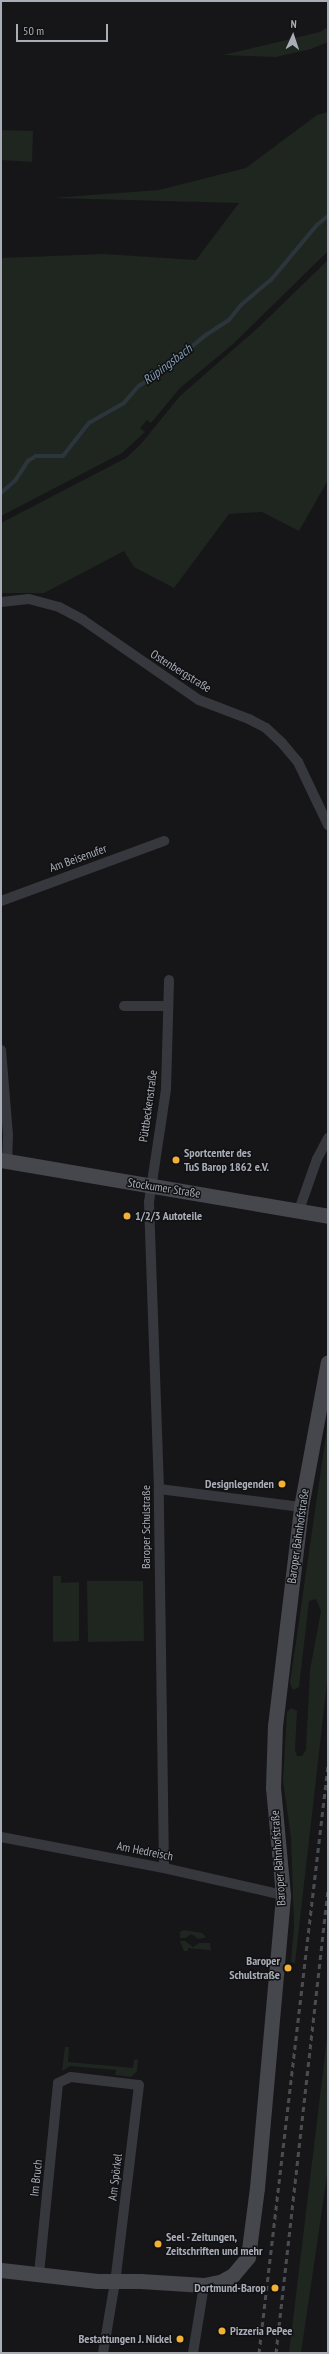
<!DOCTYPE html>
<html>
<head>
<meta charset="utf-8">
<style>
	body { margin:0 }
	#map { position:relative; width:329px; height:2354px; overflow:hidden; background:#161618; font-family:"PT Sans Narrow",sans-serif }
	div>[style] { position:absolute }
	.green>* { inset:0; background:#1e261f }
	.stream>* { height:3.5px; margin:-1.75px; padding:0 1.75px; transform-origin:1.75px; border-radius:1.75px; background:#2c353c }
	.street>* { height:10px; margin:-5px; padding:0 5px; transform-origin:5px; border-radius:5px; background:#37383d }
	.secondary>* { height:15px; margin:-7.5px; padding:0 7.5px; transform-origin:7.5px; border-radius:7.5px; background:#45474d }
	.rail>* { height:3px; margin-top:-1.5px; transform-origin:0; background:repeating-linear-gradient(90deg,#4a4c52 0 5px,transparent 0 9px) }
	.dots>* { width:11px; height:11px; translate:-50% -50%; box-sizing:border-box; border:2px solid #111113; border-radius:50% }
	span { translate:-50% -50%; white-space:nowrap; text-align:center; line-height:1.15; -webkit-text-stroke:3px #111113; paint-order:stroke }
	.street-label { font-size:12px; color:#a8adb8 }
	.poi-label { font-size:12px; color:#a8adb8; font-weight:700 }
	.left { translate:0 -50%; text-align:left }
	.right { translate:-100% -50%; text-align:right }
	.water-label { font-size:13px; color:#7f9bb3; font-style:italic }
	.frame { position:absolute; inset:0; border:2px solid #a8adb8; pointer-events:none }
	.north { position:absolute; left:273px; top:16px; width:40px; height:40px; -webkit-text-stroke:3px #111113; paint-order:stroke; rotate:3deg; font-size:11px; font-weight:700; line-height:16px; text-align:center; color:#a8adb8 }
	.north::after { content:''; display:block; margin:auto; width:14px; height:18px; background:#a8adb8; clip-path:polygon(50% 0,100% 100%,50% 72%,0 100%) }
	.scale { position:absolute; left:16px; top:24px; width:92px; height:18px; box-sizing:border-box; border:2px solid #a8adb8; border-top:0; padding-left:5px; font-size:12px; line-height:14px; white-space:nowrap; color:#a8adb8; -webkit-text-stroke:3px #111113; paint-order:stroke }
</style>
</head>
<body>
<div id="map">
	<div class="green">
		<i style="clip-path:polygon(328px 27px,328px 42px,311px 49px,276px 57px,223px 55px,320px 32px)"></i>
		<i style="clip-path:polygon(328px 112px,328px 251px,233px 344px,180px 388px,151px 423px,147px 420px,140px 428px,145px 432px,122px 453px,1px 516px,1px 258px,104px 254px,196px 260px,239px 203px,52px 198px,159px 190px,246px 168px,317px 115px)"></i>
		<i style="clip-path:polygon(1px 130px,33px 131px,32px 162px,1px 160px)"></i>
		<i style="clip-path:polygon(328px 260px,328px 480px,299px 531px,262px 512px,229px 514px,174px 588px,134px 567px,124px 551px,44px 593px,1px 593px,1px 523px,126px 458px,140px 445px,180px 396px,261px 325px)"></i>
		<i style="clip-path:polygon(328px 1421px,328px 1674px,295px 1963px,291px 1962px,294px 1927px,291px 1837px,283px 1781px,287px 1712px,291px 1708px,297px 1711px,295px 1750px,297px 1756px,302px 1756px,306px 1750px,310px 1670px,321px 1611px,316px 1599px,309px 1601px,299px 1687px,293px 1690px,290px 1683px)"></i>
		<i style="clip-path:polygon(53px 1576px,61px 1576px,61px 1583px,79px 1582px,79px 1641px,53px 1642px)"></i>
		<i style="clip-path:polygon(87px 1581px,143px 1581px,144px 1641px,88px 1642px)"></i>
		<i style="clip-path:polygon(184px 1930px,202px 1933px,206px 1937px,199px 1939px,191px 1934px,186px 1938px,180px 1938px,180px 1932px)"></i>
		<i style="clip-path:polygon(180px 1941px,185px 1941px,193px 1947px,199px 1943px,210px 1943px,211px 1953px,210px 1950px,188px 1948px,188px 1951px,184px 1951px)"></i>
		<i style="clip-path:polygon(328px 2030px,328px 2169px,301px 2353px,289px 2353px)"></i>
		<i style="clip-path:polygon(65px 2047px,69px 2047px,68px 2062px,133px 2068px,134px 2060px,138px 2059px,137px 2071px,131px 2077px,115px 2075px,116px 2070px,70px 2066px,62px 2071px)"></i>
	</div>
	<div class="stream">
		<i style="left:1px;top:493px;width:18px;rotate:-41deg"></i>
		<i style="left:15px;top:481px;width:24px;rotate:-57deg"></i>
		<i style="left:28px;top:461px;width:9px;rotate:-32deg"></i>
		<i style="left:36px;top:456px;width:27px"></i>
		<i style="left:63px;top:456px;width:42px;rotate:-51.8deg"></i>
		<i style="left:89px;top:423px;width:40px;rotate:-29.7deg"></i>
		<i style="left:124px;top:403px;width:23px;rotate:-49deg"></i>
		<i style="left:139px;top:386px;width:25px;rotate:-32deg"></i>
		<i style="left:160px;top:373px;width:60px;rotate:-39.6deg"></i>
		<i style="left:206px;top:335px;width:27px;rotate:-33deg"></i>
		<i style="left:229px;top:320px;width:19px;rotate:-51deg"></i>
		<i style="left:241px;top:305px;width:39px;rotate:-40deg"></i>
		<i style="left:271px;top:280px;width:72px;rotate:-50.1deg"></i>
		<i style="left:317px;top:225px;width:14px;rotate:-39deg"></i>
	</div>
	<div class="street">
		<i style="left:1px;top:602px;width:28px;rotate:-6deg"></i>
		<i style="left:29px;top:599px;width:31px;rotate:15deg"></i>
		<i style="left:59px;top:607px;width:27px;rotate:28deg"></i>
		<i style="left:83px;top:620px;width:141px;rotate:34.6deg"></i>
		<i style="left:199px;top:700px;width:53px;rotate:20.8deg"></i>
		<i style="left:249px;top:719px;width:19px;rotate:28deg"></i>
		<i style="left:266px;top:728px;width:22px;rotate:43deg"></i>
		<i style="left:282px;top:743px;width:25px;rotate:50deg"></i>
		<i style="left:298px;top:762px;width:70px;rotate:64.5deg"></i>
		<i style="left:1px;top:901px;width:174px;rotate:-20.2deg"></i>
		<i style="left:124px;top:1006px;width:44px"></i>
		<i style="left:1px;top:1050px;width:85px;rotate:85.3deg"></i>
		<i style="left:8px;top:1135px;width:26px;rotate:92deg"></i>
		<i style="left:299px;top:1210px;width:54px;rotate:-70.6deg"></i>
		<i style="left:317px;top:1159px;width:24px;rotate:-62deg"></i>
		<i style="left:159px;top:1489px;width:143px;rotate:7.2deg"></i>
		<i style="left:1px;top:1837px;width:166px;rotate:10.8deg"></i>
		<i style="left:164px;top:1868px;width:122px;rotate:12.8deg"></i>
		<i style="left:164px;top:1868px;width:379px;rotate:-90.8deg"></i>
		<i style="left:159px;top:1489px;width:287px;rotate:-92deg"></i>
		<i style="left:149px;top:1202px;width:114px;rotate:-81.4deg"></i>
		<i style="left:166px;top:1089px;width:109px;rotate:-88.4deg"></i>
		<i style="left:39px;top:2274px;width:192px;rotate:-84.3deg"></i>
		<i style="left:58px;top:2083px;width:14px;rotate:-25deg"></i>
		<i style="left:71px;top:2077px;width:68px;rotate:6.7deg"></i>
		<i style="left:139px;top:2085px;width:198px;rotate:96.9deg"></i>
		<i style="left:115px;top:2282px;width:72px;rotate:99.6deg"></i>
		<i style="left:193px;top:2353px;width:69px;rotate:-80.8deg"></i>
	</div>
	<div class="secondary">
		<i style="left:1px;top:1160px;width:332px;rotate:9.7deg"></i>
		<i style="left:1px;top:2270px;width:97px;rotate:6.5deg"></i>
		<i style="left:97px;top:2281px;width:43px"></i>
		<i style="left:140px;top:2281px;width:64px;rotate:3.6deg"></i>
		<i style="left:204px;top:2285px;width:16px;rotate:-11deg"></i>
		<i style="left:220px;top:2282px;width:15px;rotate:-28deg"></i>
		<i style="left:233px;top:2275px;width:23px;rotate:-50deg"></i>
		<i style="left:248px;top:2257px;width:70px;rotate:-82.6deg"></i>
		<i style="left:257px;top:2188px;width:294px;rotate:-84.9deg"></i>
		<i style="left:283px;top:1895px;width:107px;rotate:-95.3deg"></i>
		<i style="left:273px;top:1788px;width:62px;rotate:-88.2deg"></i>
		<i style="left:275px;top:1726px;width:221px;rotate:-83.2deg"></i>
		<i style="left:301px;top:1507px;width:147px;rotate:-79.5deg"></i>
	</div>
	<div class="rail">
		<i style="left:259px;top:2353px;width:591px;rotate:-83.3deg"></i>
		<i style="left:276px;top:2353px;width:467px;rotate:-83.6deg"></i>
	</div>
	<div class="dots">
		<i style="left:176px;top:1160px;background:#f2b134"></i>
		<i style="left:127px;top:1216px;background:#f2b134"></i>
		<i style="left:282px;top:1484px;background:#f2b134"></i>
		<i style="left:288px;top:1968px;background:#f2b134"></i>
		<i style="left:158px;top:2244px;background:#f2b134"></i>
		<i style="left:275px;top:2288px;background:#f2b134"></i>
		<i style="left:222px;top:2331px;background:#f2b134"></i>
		<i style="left:180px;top:2339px;background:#f2b134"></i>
	</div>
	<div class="street-label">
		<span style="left:181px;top:671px;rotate:32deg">Ostenbergstraße</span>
		<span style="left:78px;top:858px;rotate:-20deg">Am Beisenufer</span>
		<span style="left:148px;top:1106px;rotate:-82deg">Püttbeckenstraße</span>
		<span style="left:164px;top:1188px;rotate:9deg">Stockumer Straße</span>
		<span style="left:146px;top:1527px;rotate:-90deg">Baroper Schulstraße</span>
		<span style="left:298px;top:1536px;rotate:-82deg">Baroper Bahnhofstraße</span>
		<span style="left:145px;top:1851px;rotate:11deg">Am Hedreisch</span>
		<span style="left:278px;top:1858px;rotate:-94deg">Baroper Bahnhofstraße</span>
		<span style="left:115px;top:2177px;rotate:-83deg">Am Spörkel</span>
		<span style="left:36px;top:2178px;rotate:-84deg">Im Bruch</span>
	</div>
	<div class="poi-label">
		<span class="left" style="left:184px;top:1160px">Sportcenter des<br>TuS Barop 1862 e.V.</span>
		<span class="left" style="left:135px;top:1216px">1/2/3 Autoteile</span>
		<span class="right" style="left:274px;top:1484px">Designlegenden</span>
		<span class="right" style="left:280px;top:1968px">Baroper<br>Schulstraße</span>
		<span class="left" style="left:166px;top:2244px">Seel - Zeitungen,<br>Zeitschriften und mehr</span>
		<span class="right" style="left:266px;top:2288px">Dortmund-Barop</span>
		<span class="left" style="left:230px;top:2331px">Pizzeria PePee</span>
		<span class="right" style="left:172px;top:2339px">Bestattungen J. Nickel</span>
	</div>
	<div class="water-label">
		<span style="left:168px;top:365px;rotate:-37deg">Rüpingsbach</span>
	</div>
	<div class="frame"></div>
	<div class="north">N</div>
	<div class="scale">50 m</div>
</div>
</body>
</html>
